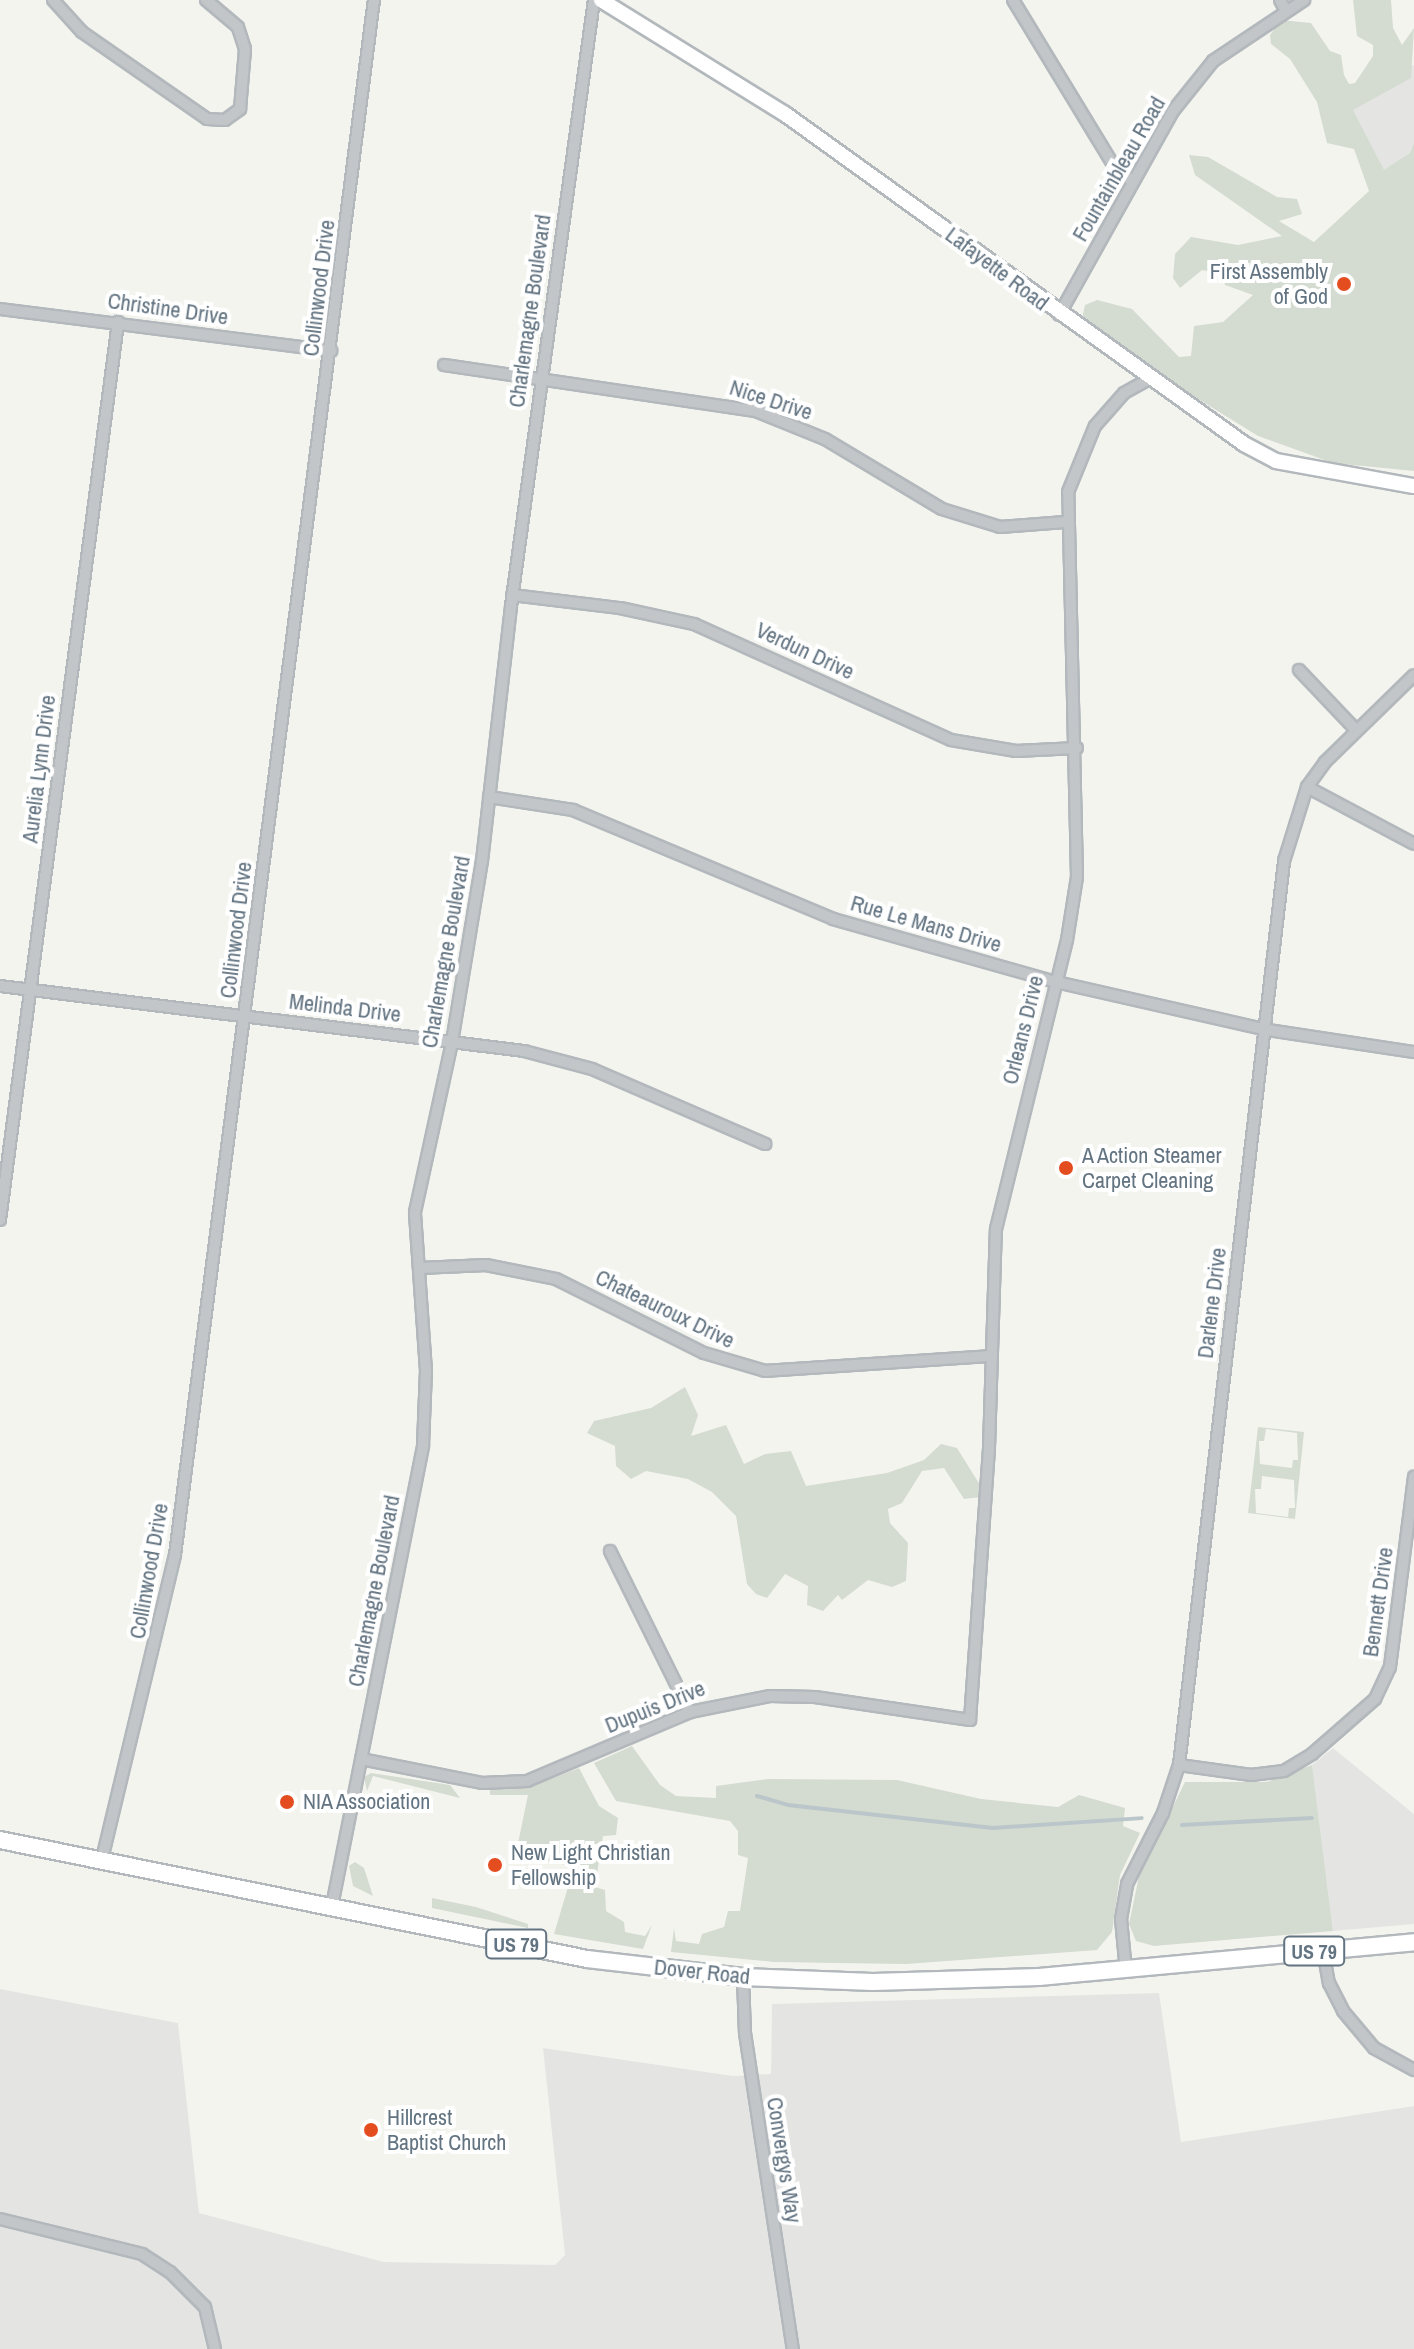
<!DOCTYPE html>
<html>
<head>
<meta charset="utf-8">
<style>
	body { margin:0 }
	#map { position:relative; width:1414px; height:2349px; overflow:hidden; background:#f4f4ef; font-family:"Archivo Narrow",sans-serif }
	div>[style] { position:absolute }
	.built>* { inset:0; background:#e4e5e3 }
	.green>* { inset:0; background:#d4dbd0 }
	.stream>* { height:4px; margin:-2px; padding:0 2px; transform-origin:2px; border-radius:2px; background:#bac6ca }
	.roads { filter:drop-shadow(2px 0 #b2b8bc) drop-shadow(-2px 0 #b2b8bc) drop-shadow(0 2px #b2b8bc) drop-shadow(0 -2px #b2b8bc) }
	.minor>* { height:10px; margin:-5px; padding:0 5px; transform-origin:5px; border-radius:5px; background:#c3c6c9 }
	.secondary>* { height:14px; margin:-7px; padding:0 7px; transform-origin:7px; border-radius:7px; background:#fff }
	.primary>* { height:16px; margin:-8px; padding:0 8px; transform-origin:8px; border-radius:8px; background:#fff }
	.dots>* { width:22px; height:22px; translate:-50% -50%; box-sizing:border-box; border:4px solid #fff; border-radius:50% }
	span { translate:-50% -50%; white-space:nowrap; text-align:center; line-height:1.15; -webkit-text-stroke:8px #fff; paint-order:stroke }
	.shield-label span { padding:2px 6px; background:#fff; border:2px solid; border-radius:6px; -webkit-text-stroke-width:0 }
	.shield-label { font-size:20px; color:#627381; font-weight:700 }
	.street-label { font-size:22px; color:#627381 }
	.poi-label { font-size:22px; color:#627381 }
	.right { translate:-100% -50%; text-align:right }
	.left { translate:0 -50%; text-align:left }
</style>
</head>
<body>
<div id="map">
	<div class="built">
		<i style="clip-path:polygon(1414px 65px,1414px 154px,1376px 186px,1332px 110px)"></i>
		<i style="clip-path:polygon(1333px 1748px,1414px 1814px,1414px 1924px,1333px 1931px,1312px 1765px)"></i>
		<i style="clip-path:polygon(0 1989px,178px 2023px,199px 2213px,384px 2262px,555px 2265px,565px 2255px,543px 2048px,733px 2076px,771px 2074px,772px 2004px,1159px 1993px,1181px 2142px,1414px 2106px,1414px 2349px,0 2349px)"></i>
	</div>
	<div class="green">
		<i style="clip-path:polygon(1353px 0,1391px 0,1393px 28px,1402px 45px,1414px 28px,1411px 78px,1353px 110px,1384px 170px,1410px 153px,1414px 143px,1414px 471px,1333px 463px,1258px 436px,1148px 368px,1082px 319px,1085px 305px,1097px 300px,1132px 309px,1179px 357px,1191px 356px,1194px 326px,1223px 322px,1253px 295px,1225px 285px,1223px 274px,1202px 270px,1180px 288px,1173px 278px,1175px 254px,1191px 237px,1238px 245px,1282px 236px,1195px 175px,1189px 155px,1208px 157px,1277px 197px,1297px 199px,1302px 214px,1279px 221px,1314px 242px,1369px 191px,1354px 149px,1327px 143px,1317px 102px,1290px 59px,1271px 44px,1270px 35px,1281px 20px,1311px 23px,1330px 51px,1341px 55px,1344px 75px,1349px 84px,1355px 83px,1373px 56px,1373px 45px,1357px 36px)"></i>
		<i style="clip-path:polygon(685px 1387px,698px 1415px,691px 1436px,726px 1425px,744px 1464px,765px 1454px,791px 1451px,806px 1486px,887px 1473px,924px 1460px,941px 1444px,957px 1448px,980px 1485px,981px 1497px,964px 1499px,944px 1468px,922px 1471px,902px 1503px,888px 1509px,890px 1523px,908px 1543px,906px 1581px,892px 1587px,868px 1580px,842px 1600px,838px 1595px,823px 1611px,807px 1605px,808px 1586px,785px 1574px,767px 1598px,756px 1594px,747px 1584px,736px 1516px,712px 1492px,688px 1479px,646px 1471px,631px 1479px,616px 1466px,615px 1446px,587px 1433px,594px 1421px,651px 1408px)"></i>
		<i style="clip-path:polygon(evenodd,1258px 1427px,1304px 1432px,1295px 1519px,1248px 1513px,1258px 1427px,1266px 1429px,1297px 1433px,1298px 1460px,1293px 1460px,1292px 1468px,1260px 1464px,1259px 1441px,1264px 1441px,1266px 1429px,1258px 1427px,1262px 1476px,1294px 1480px,1295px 1508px,1289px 1508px,1288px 1517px,1256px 1513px,1255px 1489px,1261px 1489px,1262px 1476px)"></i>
		<i style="clip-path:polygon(632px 1746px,660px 1785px,676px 1796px,716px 1798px,716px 1786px,768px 1779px,897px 1780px,981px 1799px,1058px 1807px,1079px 1795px,1125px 1808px,1123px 1826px,1140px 1833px,1120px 1875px,1112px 1932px,1097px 1950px,906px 1964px,774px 1962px,671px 1952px,674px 1928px,676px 1941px,699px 1944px,702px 1934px,724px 1927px,728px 1911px,740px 1911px,748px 1858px,738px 1855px,738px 1831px,730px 1821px,616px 1801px,594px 1763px)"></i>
		<i style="clip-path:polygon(1312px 1765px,1333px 1931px,1154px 1946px,1136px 1941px,1129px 1924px,1139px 1876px,1185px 1782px,1267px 1782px)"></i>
		<i style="clip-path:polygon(579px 1768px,599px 1806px,618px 1818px,616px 1835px,603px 1836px,595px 1887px,605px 1890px,606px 1911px,624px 1922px,625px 1932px,645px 1936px,652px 1925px,643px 1949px,554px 1934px,574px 1867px,516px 1853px,528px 1795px,490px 1795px,490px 1789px,527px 1788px)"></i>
		<i style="clip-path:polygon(371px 1773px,450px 1785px,460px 1798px,373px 1776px,367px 1791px,364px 1777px)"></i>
		<i style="clip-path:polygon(355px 1862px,364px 1868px,373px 1896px,353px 1886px,349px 1866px)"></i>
		<i style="clip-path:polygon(432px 1898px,476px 1907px,528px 1924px,528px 1928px,432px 1908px)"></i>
	</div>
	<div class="stream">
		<i style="left:757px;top:1796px;width:32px;rotate:16deg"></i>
		<i style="left:788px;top:1805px;width:206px;rotate:6.4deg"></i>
		<i style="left:993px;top:1828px;width:149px;rotate:-3.8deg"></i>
		<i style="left:1182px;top:1825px;width:130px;rotate:-3.1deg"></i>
	</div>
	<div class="roads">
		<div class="minor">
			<i style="left:53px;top:0;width:43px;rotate:47.8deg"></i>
			<i style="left:82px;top:32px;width:152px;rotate:34.8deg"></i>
			<i style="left:207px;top:119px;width:18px;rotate:3deg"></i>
			<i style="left:225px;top:120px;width:19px;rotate:-36deg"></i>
			<i style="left:240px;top:109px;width:60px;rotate:-85.2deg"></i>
			<i style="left:245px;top:49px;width:23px;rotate:-108deg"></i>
			<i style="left:238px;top:27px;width:42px;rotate:-139.8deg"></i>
			<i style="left:1013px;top:0;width:194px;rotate:58.7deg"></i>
			<i style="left:1114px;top:166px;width:23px;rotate:40deg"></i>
			<i style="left:1280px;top:0;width:13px;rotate:61deg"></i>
			<i style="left:0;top:309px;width:334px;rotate:7.2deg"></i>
			<i style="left:1059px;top:315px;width:234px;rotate:-60.8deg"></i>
			<i style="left:1173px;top:111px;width:64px;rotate:-51.3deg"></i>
			<i style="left:1213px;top:61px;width:110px;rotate:-33.8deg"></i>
			<i style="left:444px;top:365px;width:315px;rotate:8.4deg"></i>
			<i style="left:756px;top:411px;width:74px;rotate:22.1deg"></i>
			<i style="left:825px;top:439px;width:136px;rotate:30.9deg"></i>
			<i style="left:942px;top:509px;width:61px;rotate:17.2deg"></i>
			<i style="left:1000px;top:527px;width:65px;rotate:-4.4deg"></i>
			<i style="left:512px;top:595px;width:109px;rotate:6.9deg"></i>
			<i style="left:620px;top:608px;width:76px;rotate:12.2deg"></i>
			<i style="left:694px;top:624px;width:282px;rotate:24.3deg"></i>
			<i style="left:951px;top:740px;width:66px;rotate:9.6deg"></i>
			<i style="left:1016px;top:751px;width:61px;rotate:-2.8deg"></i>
			<i style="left:1299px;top:670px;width:80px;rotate:46.5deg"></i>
			<i style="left:1307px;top:787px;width:121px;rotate:28deg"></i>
			<i style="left:489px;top:797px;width:85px;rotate:8.8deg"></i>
			<i style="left:573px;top:810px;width:282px;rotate:22.7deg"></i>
			<i style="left:833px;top:919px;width:232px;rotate:15.8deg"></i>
			<i style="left:1056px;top:982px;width:217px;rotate:12.8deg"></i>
			<i style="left:1268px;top:1030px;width:148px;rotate:8.6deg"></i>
			<i style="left:0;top:986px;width:528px;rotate:7.07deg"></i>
			<i style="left:524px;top:1051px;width:70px;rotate:14.8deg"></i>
			<i style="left:592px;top:1069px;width:189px;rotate:23.4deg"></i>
			<i style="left:0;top:1220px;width:906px;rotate:-82.51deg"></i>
			<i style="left:420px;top:1268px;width:66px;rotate:-2.6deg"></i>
			<i style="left:486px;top:1265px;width:71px;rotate:11.3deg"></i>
			<i style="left:556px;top:1279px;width:165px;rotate:26.6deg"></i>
			<i style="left:704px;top:1353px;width:64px;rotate:16.4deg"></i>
			<i style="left:765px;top:1371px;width:227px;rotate:-3.8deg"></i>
			<i style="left:610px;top:1551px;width:180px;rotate:63.6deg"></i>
			<i style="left:361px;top:1759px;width:123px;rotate:11.2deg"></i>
			<i style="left:482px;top:1783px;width:45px;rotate:-2.5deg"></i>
			<i style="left:527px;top:1781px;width:177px;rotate:-22.9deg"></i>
			<i style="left:690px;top:1712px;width:82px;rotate:-11.3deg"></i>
			<i style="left:770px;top:1696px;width:45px;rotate:1.3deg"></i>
			<i style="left:815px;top:1697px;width:157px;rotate:8.4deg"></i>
			<i style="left:970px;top:1720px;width:273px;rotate:-86deg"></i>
			<i style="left:989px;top:1448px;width:219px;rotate:-88.2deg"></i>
			<i style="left:996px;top:1229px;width:298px;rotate:-76.2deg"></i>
			<i style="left:1067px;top:940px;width:64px;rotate:-81deg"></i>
			<i style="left:1077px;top:877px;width:385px;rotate:-91.3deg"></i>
			<i style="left:1068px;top:492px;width:71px;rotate:-67.8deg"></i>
			<i style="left:1095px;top:426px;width:44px;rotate:-48.7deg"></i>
			<i style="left:1124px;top:393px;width:29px;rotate:-29deg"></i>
			<i style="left:1179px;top:1765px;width:73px;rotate:7.9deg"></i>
			<i style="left:1251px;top:1775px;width:33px;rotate:-7deg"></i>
			<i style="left:1284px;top:1771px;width:33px;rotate:-31deg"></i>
			<i style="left:1312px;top:1754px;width:84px;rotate:-41.1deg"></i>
			<i style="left:1375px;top:1699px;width:35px;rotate:-65deg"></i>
			<i style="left:1390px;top:1667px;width:192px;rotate:-82.8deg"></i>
			<i style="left:102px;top:1859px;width:313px;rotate:-76.5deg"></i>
			<i style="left:175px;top:1555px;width:1568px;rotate:-82.71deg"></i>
			<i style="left:332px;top:1906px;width:470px;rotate:-78.8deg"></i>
			<i style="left:423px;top:1445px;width:74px;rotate:-87.7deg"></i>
			<i style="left:426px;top:1371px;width:159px;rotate:-94deg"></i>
			<i style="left:415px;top:1212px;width:174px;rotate:-77.7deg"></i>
			<i style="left:452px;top:1042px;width:183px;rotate:-80.6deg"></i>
			<i style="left:482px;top:861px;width:257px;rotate:-83.5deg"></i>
			<i style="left:511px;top:606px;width:612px;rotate:-82.2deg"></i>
			<i style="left:1323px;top:1950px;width:34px;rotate:80deg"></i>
			<i style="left:1329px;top:1983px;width:31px;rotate:63deg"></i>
			<i style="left:1343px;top:2011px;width:48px;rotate:50deg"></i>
			<i style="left:1374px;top:2048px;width:46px;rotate:28.8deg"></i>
			<i style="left:1126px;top:1971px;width:52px;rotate:-95.5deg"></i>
			<i style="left:1121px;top:1919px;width:36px;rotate:-80deg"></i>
			<i style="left:1127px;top:1884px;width:80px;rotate:-63.1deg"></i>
			<i style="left:1163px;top:1813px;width:51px;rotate:-71.6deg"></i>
			<i style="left:1179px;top:1765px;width:910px;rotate:-83.37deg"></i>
			<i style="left:1284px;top:861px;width:77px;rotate:-72.7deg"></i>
			<i style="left:1307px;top:787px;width:31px;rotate:-54deg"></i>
			<i style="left:1325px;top:762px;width:124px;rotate:-44.3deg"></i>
			<i style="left:743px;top:1977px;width:56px;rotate:88deg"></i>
			<i style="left:745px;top:2033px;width:320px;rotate:81.4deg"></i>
			<i style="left:0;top:2219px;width:146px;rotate:13.8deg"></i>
			<i style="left:142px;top:2254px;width:33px;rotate:33deg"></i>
			<i style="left:170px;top:2272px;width:49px;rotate:45deg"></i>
			<i style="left:205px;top:2307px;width:43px;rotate:76.6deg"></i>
		</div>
		<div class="secondary">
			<i style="left:601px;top:0;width:216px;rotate:31.8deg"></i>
			<i style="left:785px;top:114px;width:565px;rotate:35.71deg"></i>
			<i style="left:1244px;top:444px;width:36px;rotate:28deg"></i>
			<i style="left:1276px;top:461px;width:140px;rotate:10.3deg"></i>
		</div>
		<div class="primary">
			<i style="left:0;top:1840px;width:599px;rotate:11.46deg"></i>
			<i style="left:587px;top:1959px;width:157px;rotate:6.6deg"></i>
			<i style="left:743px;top:1977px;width:130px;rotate:2.2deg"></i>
			<i style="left:873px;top:1982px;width:166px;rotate:-1.7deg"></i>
			<i style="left:1039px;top:1977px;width:377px;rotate:-5.3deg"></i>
		</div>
	</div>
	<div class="dots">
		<i style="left:1344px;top:284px;background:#e44d1f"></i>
		<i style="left:1066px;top:1168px;background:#e44d1f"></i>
		<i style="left:287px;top:1802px;background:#e44d1f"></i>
		<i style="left:495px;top:1865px;background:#e44d1f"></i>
		<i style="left:371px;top:2130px;background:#e44d1f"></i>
	</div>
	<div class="shield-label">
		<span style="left:516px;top:1944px">US 79</span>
		<span style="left:1314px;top:1951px">US 79</span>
	</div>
	<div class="street-label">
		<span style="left:1119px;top:169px;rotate:-60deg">Fountainbleau Road</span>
		<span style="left:997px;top:269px;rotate:37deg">Lafayette Road</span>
		<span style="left:319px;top:288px;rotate:-83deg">Collinwood Drive</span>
		<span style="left:168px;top:309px;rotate:8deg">Christine Drive</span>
		<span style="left:530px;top:311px;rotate:-82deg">Charlemagne Boulevard</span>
		<span style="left:771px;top:400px;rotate:18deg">Nice Drive</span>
		<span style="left:805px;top:651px;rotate:25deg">Verdun Drive</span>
		<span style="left:39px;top:769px;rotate:-83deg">Aurelia Lynn Drive</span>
		<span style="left:926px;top:924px;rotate:16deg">Rue Le Mans Drive</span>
		<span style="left:236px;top:930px;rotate:-83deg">Collinwood Drive</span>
		<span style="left:446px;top:952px;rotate:-80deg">Charlemagne Boulevard</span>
		<span style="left:345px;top:1008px;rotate:7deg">Melinda Drive</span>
		<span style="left:1023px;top:1030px;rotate:-76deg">Orleans Drive</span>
		<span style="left:1212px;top:1303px;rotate:-83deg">Darlene Drive</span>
		<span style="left:665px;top:1309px;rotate:26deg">Chateauroux Drive</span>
		<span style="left:149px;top:1571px;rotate:-80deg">Collinwood Drive</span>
		<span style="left:374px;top:1591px;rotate:-79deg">Charlemagne Boulevard</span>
		<span style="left:1378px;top:1602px;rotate:-82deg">Bennett Drive</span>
		<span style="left:655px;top:1707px;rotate:-22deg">Dupuis Drive</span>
		<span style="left:702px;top:1972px;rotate:6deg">Dover Road</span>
		<span style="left:784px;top:2160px;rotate:81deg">Convergys Way</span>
	</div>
	<div class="poi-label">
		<span class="right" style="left:1328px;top:284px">First Assembly<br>of God</span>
		<span class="left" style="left:1082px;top:1168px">A Action Steamer<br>Carpet Cleaning</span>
		<span class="left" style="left:303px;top:1802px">NIA Association</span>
		<span class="left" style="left:511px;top:1865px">New Light Christian<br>Fellowship</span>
		<span class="left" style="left:387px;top:2130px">Hillcrest<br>Baptist Church</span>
	</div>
</div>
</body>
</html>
